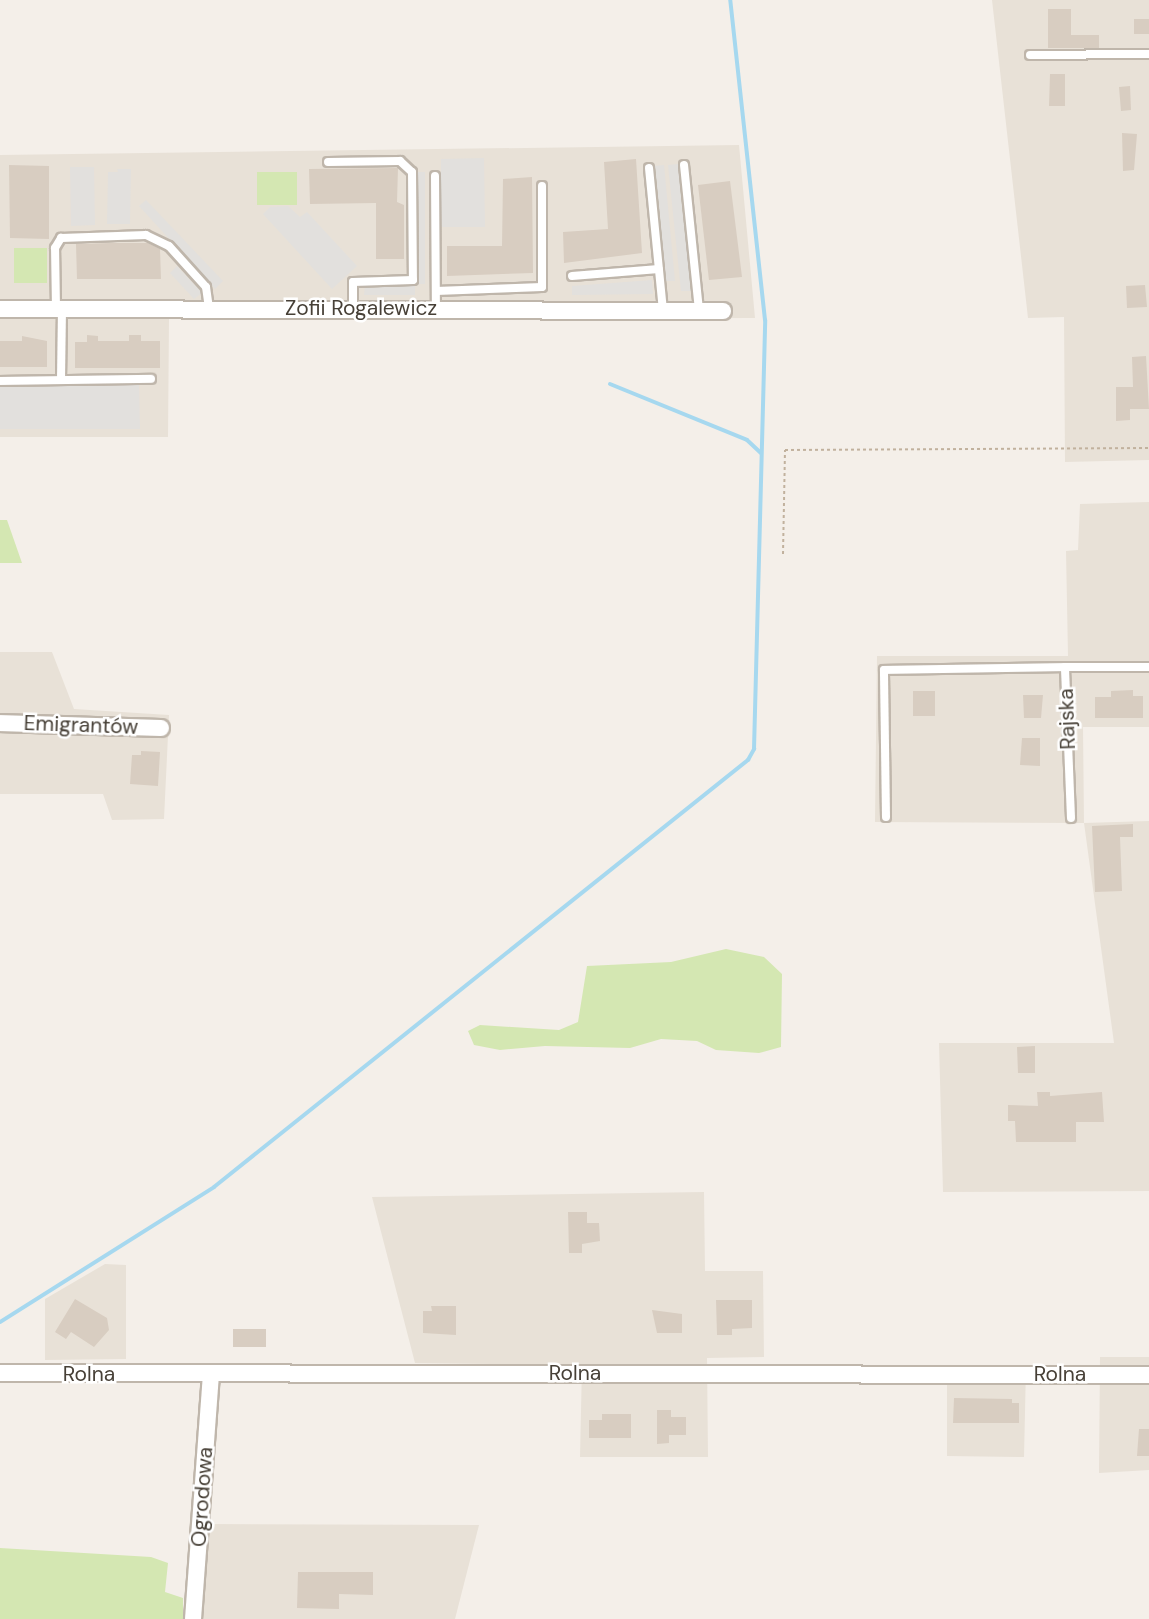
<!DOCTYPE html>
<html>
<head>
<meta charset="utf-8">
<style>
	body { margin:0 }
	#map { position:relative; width:1149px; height:1619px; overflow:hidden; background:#f4efe9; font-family:"DM Sans",sans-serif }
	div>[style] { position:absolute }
	.residential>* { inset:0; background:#e8e1d7 }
	.green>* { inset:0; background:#d4e7b2 }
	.parking>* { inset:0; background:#e2e0dd }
	.stream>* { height:4px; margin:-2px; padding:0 2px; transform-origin:2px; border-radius:2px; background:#a6d8ef }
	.building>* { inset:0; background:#d8cdc1 }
	.path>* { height:2px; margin-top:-1px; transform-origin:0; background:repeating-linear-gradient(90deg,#c1b19d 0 3px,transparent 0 6px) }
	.roads { filter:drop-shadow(2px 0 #bfb6ab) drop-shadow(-2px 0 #bfb6ab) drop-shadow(0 2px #bfb6ab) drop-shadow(0 -2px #bfb6ab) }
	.lane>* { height:8px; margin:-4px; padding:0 4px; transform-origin:4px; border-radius:4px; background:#fff }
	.street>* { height:16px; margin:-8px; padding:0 8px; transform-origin:8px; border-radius:8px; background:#fff }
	span { translate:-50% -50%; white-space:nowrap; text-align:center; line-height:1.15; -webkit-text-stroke:5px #fff; paint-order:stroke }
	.street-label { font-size:21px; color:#474037 }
</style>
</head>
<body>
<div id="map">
	<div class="residential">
		<i style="clip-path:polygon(992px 0,1149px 0,1149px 460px,1065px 462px,1064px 317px,1028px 318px)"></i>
		<i style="clip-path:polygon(739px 145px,755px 318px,169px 319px,168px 437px,0 437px,0 155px)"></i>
		<i style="clip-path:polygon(1149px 502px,1149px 727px,1083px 727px,1084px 823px,1149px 821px,1149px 1191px,943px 1192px,939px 1043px,1114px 1043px,1084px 823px,875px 822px,877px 656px,1068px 656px,1066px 551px,1078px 550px,1080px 504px)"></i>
		<i style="clip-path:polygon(0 652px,52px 652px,74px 709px,169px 715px,164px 819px,112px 820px,103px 794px,0 794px)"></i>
		<i style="clip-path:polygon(704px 1192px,705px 1271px,763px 1271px,764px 1357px,707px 1358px,708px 1457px,580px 1457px,582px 1365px,415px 1363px,372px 1197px)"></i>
		<i style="clip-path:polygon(105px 1264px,126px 1265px,126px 1359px,45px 1360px,45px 1299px)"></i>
		<i style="clip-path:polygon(1100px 1357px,1149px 1357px,1149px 1470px,1099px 1473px)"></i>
		<i style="clip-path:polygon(947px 1366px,1026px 1367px,1024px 1457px,947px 1456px)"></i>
		<i style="clip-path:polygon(207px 1524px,479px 1525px,455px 1619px,200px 1619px)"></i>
	</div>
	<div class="green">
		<i style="clip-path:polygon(257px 172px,297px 172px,297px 205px,257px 205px)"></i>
		<i style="clip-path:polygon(14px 248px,47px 248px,47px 283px,14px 283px)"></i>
		<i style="clip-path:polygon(0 520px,7px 520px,22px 563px,0 563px)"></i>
		<i style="clip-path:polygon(726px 949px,764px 957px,782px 974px,781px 1047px,759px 1053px,716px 1050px,697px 1041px,661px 1039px,630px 1048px,545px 1046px,500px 1050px,474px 1045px,468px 1031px,480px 1025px,559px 1030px,578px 1022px,587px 966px,671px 962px)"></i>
		<i style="clip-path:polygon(0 1548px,151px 1557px,168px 1563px,165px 1592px,183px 1598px,183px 1619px,0 1619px)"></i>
	</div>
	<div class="parking">
		<i style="clip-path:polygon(484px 158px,485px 227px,441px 227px,441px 159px)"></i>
		<i style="clip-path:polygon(678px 164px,693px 291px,681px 291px,668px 165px)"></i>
		<i style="clip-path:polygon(664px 165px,675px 281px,665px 281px,654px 166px)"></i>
		<i style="clip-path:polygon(70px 167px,94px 167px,95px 225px,71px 226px)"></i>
		<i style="clip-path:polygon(117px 169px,131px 169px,130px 224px,107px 224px,108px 172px,118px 172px)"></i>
		<i style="clip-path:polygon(418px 172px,425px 172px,425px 284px,417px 284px)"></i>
		<i style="clip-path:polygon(146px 200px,223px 281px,215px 289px,139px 206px)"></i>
		<i style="clip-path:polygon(288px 206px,300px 217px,307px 212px,357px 266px,332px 289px,263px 214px,270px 207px)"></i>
		<i style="clip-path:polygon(177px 266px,202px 293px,194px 299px,170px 273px)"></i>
		<i style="clip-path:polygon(652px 280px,653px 294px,572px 295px,572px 286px)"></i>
		<i style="clip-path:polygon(365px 285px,415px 285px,415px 295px,364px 295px)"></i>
		<i style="clip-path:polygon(139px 384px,140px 429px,0 429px,0 386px)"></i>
	</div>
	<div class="stream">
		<i style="left:610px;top:384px;width:148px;rotate:22.2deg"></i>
		<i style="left:747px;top:440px;width:19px;rotate:43deg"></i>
		<i style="left:0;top:1322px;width:253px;rotate:-32.2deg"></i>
		<i style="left:214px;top:1187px;width:684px;rotate:-38.65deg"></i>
		<i style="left:748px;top:760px;width:13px;rotate:-61deg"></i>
		<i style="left:754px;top:749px;width:429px;rotate:-88.5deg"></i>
		<i style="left:765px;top:320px;width:322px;rotate:-96.2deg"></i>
	</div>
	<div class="building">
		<i style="clip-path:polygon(1048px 9px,1071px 9px,1071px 35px,1099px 35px,1099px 48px,1048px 48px)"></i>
		<i style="clip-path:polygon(1134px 19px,1149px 19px,1149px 34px,1134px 34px)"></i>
		<i style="clip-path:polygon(1050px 74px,1065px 74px,1065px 106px,1049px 106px)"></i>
		<i style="clip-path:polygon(1130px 86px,1131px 110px,1121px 111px,1119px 87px)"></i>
		<i style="clip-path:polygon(1122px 133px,1137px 134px,1134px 170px,1123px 171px)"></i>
		<i style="clip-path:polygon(636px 159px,642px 253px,564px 263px,563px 232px,608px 229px,604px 162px)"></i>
		<i style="clip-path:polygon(9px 165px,49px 166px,49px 239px,10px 238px)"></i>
		<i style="clip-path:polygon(398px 168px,397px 202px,404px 205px,404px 259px,376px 259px,376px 203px,310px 204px,309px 169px)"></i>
		<i style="clip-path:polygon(532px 177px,533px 273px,447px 276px,447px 246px,502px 246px,503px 179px)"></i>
		<i style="clip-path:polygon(730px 181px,742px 277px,709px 280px,698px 185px)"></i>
		<i style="clip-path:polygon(110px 243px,148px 243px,160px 249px,161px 279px,77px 279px,76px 244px)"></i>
		<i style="clip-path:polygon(1145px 285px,1147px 307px,1127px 308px,1126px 286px)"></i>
		<i style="clip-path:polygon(87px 335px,98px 336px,98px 341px,129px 341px,129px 335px,141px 335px,141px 341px,160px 341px,160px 368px,75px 368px,75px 342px,87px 342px)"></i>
		<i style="clip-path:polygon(22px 336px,47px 341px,47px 367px,0 367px,0 341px,22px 341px)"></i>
		<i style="clip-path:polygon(1146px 356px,1149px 409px,1130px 409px,1130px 420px,1116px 421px,1116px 387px,1133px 387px,1132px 357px)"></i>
		<i style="clip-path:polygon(1133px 690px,1133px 696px,1143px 696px,1143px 718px,1095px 718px,1095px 697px,1111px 697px,1111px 691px)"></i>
		<i style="clip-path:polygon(913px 691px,935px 691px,935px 716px,913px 716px)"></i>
		<i style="clip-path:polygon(1023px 695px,1043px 695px,1041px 718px,1024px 718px)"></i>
		<i style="clip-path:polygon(1022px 738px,1040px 738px,1040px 766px,1020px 765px)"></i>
		<i style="clip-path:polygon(141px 751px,160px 752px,158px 786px,130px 784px,132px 755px,141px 755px)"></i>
		<i style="clip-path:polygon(1133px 824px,1133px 837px,1120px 837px,1122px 891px,1095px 892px,1092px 826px)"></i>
		<i style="clip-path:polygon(1035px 1046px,1035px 1073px,1018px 1073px,1017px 1047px)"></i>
		<i style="clip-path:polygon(1037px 1092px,1050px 1092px,1050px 1096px,1102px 1092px,1104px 1122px,1076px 1122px,1076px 1142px,1016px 1142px,1015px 1121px,1008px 1121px,1008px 1105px,1038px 1106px)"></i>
		<i style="clip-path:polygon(568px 1212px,587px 1212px,587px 1223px,599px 1223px,600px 1241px,582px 1244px,582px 1253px,569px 1253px)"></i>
		<i style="clip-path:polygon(75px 1299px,107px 1318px,109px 1330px,94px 1347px,71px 1332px,66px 1339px,55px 1332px)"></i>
		<i style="clip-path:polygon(716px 1300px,752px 1300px,752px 1328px,732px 1329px,732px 1335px,717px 1335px)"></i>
		<i style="clip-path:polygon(431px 1306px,456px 1306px,456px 1335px,423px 1333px,423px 1311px,432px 1311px)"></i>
		<i style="clip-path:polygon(652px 1310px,682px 1314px,682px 1333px,657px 1333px)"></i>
		<i style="clip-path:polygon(233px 1329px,266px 1329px,266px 1347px,233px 1347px)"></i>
		<i style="clip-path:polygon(954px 1398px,1012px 1399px,1012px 1403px,1019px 1403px,1019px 1423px,953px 1423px)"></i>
		<i style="clip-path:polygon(657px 1410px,671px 1410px,671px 1417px,686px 1417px,686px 1435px,669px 1435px,669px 1443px,657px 1444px)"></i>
		<i style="clip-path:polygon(602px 1414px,631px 1414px,631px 1438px,589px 1438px,589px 1420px,602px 1420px)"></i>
		<i style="clip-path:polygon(1139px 1429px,1149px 1429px,1149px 1456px,1137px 1456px)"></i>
		<i style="clip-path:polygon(298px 1572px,373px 1572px,373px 1595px,339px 1594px,339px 1609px,297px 1608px)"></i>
	</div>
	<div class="path">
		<i style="left:783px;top:554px;width:104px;rotate:-88.9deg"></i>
		<i style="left:785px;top:450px;width:364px;rotate:-0.3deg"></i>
	</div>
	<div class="roads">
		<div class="lane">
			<i style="left:1030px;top:55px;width:119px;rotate:-0.5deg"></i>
			<i style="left:328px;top:162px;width:72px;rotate:-0.8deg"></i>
			<i style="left:400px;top:161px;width:16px;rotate:43deg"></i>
			<i style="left:412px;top:172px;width:108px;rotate:89.5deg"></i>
			<i style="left:413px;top:280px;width:60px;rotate:178.1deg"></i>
			<i style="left:353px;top:282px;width:26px;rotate:90deg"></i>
			<i style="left:684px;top:165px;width:147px;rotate:84.1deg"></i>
			<i style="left:649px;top:168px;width:143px;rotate:84.4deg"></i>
			<i style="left:435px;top:176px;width:132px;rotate:89.6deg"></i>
			<i style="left:572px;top:276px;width:87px;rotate:-4.6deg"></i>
			<i style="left:436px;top:291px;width:106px;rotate:-2.2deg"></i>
			<i style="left:542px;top:287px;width:101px;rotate:-90deg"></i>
			<i style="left:56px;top:309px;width:61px;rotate:-90.9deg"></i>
			<i style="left:55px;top:248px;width:12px;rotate:-59deg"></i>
			<i style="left:61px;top:238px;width:85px;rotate:-2deg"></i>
			<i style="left:146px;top:235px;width:25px;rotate:26deg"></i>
			<i style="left:169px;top:246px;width:55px;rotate:47.9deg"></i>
			<i style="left:206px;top:287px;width:22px;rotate:82deg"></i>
			<i style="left:61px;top:380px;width:71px;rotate:-89.2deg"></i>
			<i style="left:0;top:381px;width:151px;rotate:-0.8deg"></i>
			<i style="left:886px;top:817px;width:147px;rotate:-90.8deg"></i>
			<i style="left:884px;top:670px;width:181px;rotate:-0.9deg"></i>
			<i style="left:1071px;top:818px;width:151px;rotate:-92.3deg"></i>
			<i style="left:1065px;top:667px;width:84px"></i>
		</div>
		<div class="street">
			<i style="left:0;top:309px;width:723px;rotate:0.16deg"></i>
			<i style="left:0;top:723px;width:161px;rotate:1.8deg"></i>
			<i style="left:0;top:1373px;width:1149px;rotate:0.1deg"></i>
			<i style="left:193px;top:1619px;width:246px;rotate:-85.8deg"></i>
		</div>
	</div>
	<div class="street-label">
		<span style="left:361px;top:308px">Zofii Rogalewicz</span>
		<span style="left:1067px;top:719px;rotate:-92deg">Rajska</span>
		<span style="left:81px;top:725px;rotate:2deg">Emigrantów</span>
		<span style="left:575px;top:1373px">Rolna</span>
		<span style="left:89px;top:1374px">Rolna</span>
		<span style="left:1060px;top:1374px">Rolna</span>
		<span style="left:202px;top:1497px;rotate:-86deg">Ogrodowa</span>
	</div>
</div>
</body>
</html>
